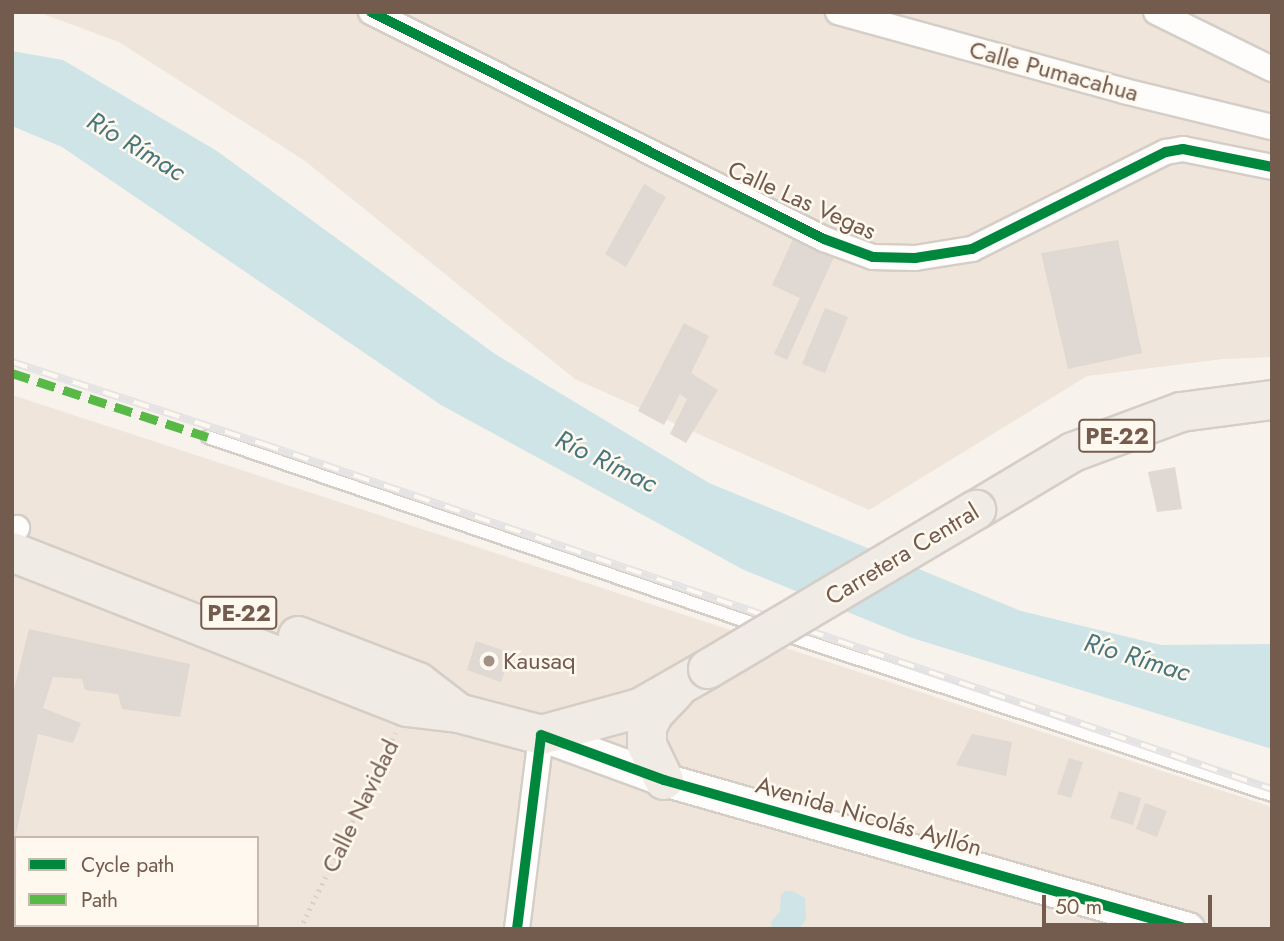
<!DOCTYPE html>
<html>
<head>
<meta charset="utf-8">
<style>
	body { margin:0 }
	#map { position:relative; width:1284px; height:941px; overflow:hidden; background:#f7f2ec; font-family:Jost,sans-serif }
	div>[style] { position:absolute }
	.residential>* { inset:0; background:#efe5da }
	.water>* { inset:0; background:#cfe4e6 }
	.building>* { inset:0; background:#e0d8d2 }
	.path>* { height:4.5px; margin-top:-2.25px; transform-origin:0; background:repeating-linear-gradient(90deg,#d8d1cc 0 2px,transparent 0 7px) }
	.roads { filter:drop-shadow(2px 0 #d4cec7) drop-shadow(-2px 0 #d4cec7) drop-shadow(0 2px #d4cec7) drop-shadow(0 -2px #d4cec7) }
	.service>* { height:12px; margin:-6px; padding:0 6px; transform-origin:6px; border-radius:6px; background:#fefdfc }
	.minor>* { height:24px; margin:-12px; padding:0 12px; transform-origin:12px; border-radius:12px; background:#fefdfc }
	.tertiary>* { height:32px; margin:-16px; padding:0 16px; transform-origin:16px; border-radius:16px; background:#fefdfc }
	.trunk>* { height:38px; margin:-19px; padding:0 19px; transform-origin:19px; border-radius:19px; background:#f1ebe6 }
	.rail>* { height:8px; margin-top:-4px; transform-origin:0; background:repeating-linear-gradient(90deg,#fef8ee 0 16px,#e5e3e4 0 32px); box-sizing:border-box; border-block:2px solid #e5e3e4 }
	.bridges { filter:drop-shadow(2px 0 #d5cdc7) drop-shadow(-2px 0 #d5cdc7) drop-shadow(0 2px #d5cdc7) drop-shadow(0 -2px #d5cdc7) }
	.trunk-bridge>* { height:38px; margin:-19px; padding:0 19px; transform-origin:19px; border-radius:19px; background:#f1ebe6 }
	.quiet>* { height:9px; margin-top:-4.5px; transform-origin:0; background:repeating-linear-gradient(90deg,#58b947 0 18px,transparent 0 27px) }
	.cycleway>* { height:10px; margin:-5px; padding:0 5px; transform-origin:5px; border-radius:5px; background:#00873e }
	.dots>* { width:19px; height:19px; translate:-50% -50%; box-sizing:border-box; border:4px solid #fef8ee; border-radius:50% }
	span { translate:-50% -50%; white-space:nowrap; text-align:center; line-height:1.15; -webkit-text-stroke:5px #fef8ee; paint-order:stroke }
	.shield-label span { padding:2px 5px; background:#fef8ee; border:2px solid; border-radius:5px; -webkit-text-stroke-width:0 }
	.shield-label { font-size:23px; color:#735b4e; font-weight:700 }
	.street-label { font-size:24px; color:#735b4e }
	.poi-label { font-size:24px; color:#735b4e }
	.left { translate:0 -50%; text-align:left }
	.water-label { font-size:26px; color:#46767e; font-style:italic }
	.frame { position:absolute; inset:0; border:14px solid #735b4e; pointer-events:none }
	.legend { position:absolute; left:14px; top:836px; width:245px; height:91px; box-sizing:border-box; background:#fef8ee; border:2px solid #c6b9ae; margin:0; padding:9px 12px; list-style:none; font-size:21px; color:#735b4e }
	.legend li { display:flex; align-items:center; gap:14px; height:35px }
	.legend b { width:35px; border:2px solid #c6b9ae }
	.scale { position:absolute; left:1042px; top:895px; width:170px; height:32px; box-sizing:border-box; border:4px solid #735b4e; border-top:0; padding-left:9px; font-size:21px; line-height:24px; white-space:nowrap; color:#735b4e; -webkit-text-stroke:5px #fef8ee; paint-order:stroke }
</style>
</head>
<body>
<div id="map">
	<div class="residential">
		<i style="clip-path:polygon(38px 12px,1272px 12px,1272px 357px,1223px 359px,1087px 376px,869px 510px,575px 379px,305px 161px,119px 42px)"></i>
		<i style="clip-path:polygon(evenodd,12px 395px,1272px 807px,1272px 929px,12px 929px,12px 395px,16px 838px,257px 838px,257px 925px,16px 925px,16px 838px)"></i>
	</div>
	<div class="water">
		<i style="clip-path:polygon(12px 51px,63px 60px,217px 151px,495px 354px,709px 483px,1021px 611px,1161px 645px,1272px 644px,1272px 749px,909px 637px,744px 570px,441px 405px,62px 147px,12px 126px)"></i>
		<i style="clip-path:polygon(786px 891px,793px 891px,805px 898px,806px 919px,800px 929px,772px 929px,771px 922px,780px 911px,781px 894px)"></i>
	</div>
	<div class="building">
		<i style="clip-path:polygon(644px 184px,666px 197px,626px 267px,605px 254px)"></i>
		<i style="clip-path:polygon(793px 239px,834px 257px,787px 360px,774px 354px,800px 298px,772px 285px)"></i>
		<i style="clip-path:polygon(1118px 240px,1142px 353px,1068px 369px,1041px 253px)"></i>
		<i style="clip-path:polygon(825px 308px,848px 317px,825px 373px,802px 364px)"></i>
		<i style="clip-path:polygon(684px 323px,709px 336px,691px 373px,718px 390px,686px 443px,670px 434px,687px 399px,680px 394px,664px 425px,638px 411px)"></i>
		<i style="clip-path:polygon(1175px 467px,1182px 509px,1157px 512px,1148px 472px)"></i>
		<i style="clip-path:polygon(29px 629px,190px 664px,180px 717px,122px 709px,118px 694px,85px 690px,82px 679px,53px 677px,43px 708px,81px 723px,73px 743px,38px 734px,13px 848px,12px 698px)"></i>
		<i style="clip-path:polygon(476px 641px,511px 653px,501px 682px,467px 670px)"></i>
		<i style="clip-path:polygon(972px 734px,1012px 742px,1006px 776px,956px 765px)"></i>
		<i style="clip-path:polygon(1069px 758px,1083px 762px,1071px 798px,1057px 794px)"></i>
		<i style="clip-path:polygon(1119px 791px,1141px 798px,1133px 825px,1110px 818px)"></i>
		<i style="clip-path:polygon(1145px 803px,1167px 811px,1157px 837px,1136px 829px)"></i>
		<i style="clip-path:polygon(12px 878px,16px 879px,16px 919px,12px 918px)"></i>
	</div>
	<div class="path">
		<i style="left:300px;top:929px;width:218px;rotate:-64.1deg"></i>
	</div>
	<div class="roads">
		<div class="service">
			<i style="left:208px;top:437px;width:587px;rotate:18.9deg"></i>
			<i style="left:783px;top:634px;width:515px;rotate:18.22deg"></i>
		</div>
		<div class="minor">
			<i style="left:371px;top:12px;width:507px;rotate:26.62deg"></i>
			<i style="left:824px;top:239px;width:52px;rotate:20.2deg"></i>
			<i style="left:873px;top:257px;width:42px;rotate:1.4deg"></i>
			<i style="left:915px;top:258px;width:58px;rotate:-9deg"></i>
			<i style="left:972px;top:249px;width:217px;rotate:-26.6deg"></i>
			<i style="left:1166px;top:152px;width:17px;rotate:-10deg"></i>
			<i style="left:1183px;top:149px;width:91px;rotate:11.4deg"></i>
			<i style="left:838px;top:12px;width:297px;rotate:15.4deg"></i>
			<i style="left:1124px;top:91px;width:152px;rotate:13.7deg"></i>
			<i style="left:1156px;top:12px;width:129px;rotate:26.2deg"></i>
			<i style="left:12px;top:534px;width:8px;rotate:-50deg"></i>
			<i style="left:517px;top:929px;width:195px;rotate:-82.9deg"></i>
		</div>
		<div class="tertiary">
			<i style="left:541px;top:735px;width:131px;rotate:20.1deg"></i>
			<i style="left:664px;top:780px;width:545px;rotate:15.87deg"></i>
		</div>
		<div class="trunk">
			<i style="left:976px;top:510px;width:113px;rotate:-30.9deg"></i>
			<i style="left:1073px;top:452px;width:115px;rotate:-20.3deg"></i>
			<i style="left:1181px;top:412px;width:92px;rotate:-7.5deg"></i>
			<i style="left:12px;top:552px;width:424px;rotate:21.4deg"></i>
			<i style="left:407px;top:707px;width:51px;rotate:6.7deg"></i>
			<i style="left:458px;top:713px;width:86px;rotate:14.8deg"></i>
			<i style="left:541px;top:735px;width:103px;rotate:-15.3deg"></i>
			<i style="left:640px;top:708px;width:78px;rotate:-29.8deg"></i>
			<i style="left:298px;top:636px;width:129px;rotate:21deg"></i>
			<i style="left:418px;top:682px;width:49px;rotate:37.6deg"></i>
			<i style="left:664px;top:780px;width:39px;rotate:-116deg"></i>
			<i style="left:647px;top:745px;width:18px;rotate:-90deg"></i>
			<i style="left:647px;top:727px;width:16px;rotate:-63deg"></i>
			<i style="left:654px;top:713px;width:30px;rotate:-46deg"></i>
		</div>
	</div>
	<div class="rail">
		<i style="left:12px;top:362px;width:264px;rotate:18.1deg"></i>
		<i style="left:263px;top:444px;width:1066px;rotate:18.88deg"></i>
	</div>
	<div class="bridges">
		<div class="trunk-bridge">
			<i style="left:708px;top:669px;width:312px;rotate:-30.7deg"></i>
		</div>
	</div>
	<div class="quiet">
		<i style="left:12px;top:373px;width:206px;rotate:18.1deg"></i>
	</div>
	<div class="cycleway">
		<i style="left:371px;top:12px;width:507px;rotate:26.62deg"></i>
		<i style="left:824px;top:239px;width:52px;rotate:20.2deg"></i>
		<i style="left:873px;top:257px;width:42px;rotate:1.4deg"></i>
		<i style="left:915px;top:258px;width:58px;rotate:-9deg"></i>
		<i style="left:972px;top:249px;width:217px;rotate:-26.6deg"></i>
		<i style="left:1166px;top:152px;width:17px;rotate:-10deg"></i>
		<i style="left:1183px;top:149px;width:91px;rotate:11.4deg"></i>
		<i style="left:517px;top:929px;width:195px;rotate:-82.9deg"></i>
		<i style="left:541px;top:735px;width:131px;rotate:20.1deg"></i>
		<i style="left:664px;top:780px;width:545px;rotate:15.87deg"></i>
	</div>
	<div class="dots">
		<i style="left:489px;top:661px;background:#a19085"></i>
	</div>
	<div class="shield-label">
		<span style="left:1117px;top:436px">PE-22</span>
		<span style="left:239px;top:613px">PE-22</span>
	</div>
	<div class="street-label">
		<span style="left:1054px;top:71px;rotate:15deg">Calle Pumacahua</span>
		<span style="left:802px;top:200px;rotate:24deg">Calle Las Vegas</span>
		<span style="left:902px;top:554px;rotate:-31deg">Carretera Central</span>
		<span style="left:360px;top:806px;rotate:-64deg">Calle Navidad</span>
		<span style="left:869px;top:816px;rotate:16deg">Avenida Nicolás Ayllón</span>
	</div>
	<div class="poi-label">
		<span class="left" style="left:503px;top:661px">Kausaq</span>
	</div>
	<div class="water-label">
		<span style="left:136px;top:147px;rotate:31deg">Río Rímac</span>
		<span style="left:606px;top:462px;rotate:26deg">Río Rímac</span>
		<span style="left:1137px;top:658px;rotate:17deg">Río Rímac</span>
	</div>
	<div class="frame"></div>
	<ul class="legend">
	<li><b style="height:9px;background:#00873e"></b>Cycle path</li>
	<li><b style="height:9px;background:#58b947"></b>Path</li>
	</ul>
	<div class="scale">50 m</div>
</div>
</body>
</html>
